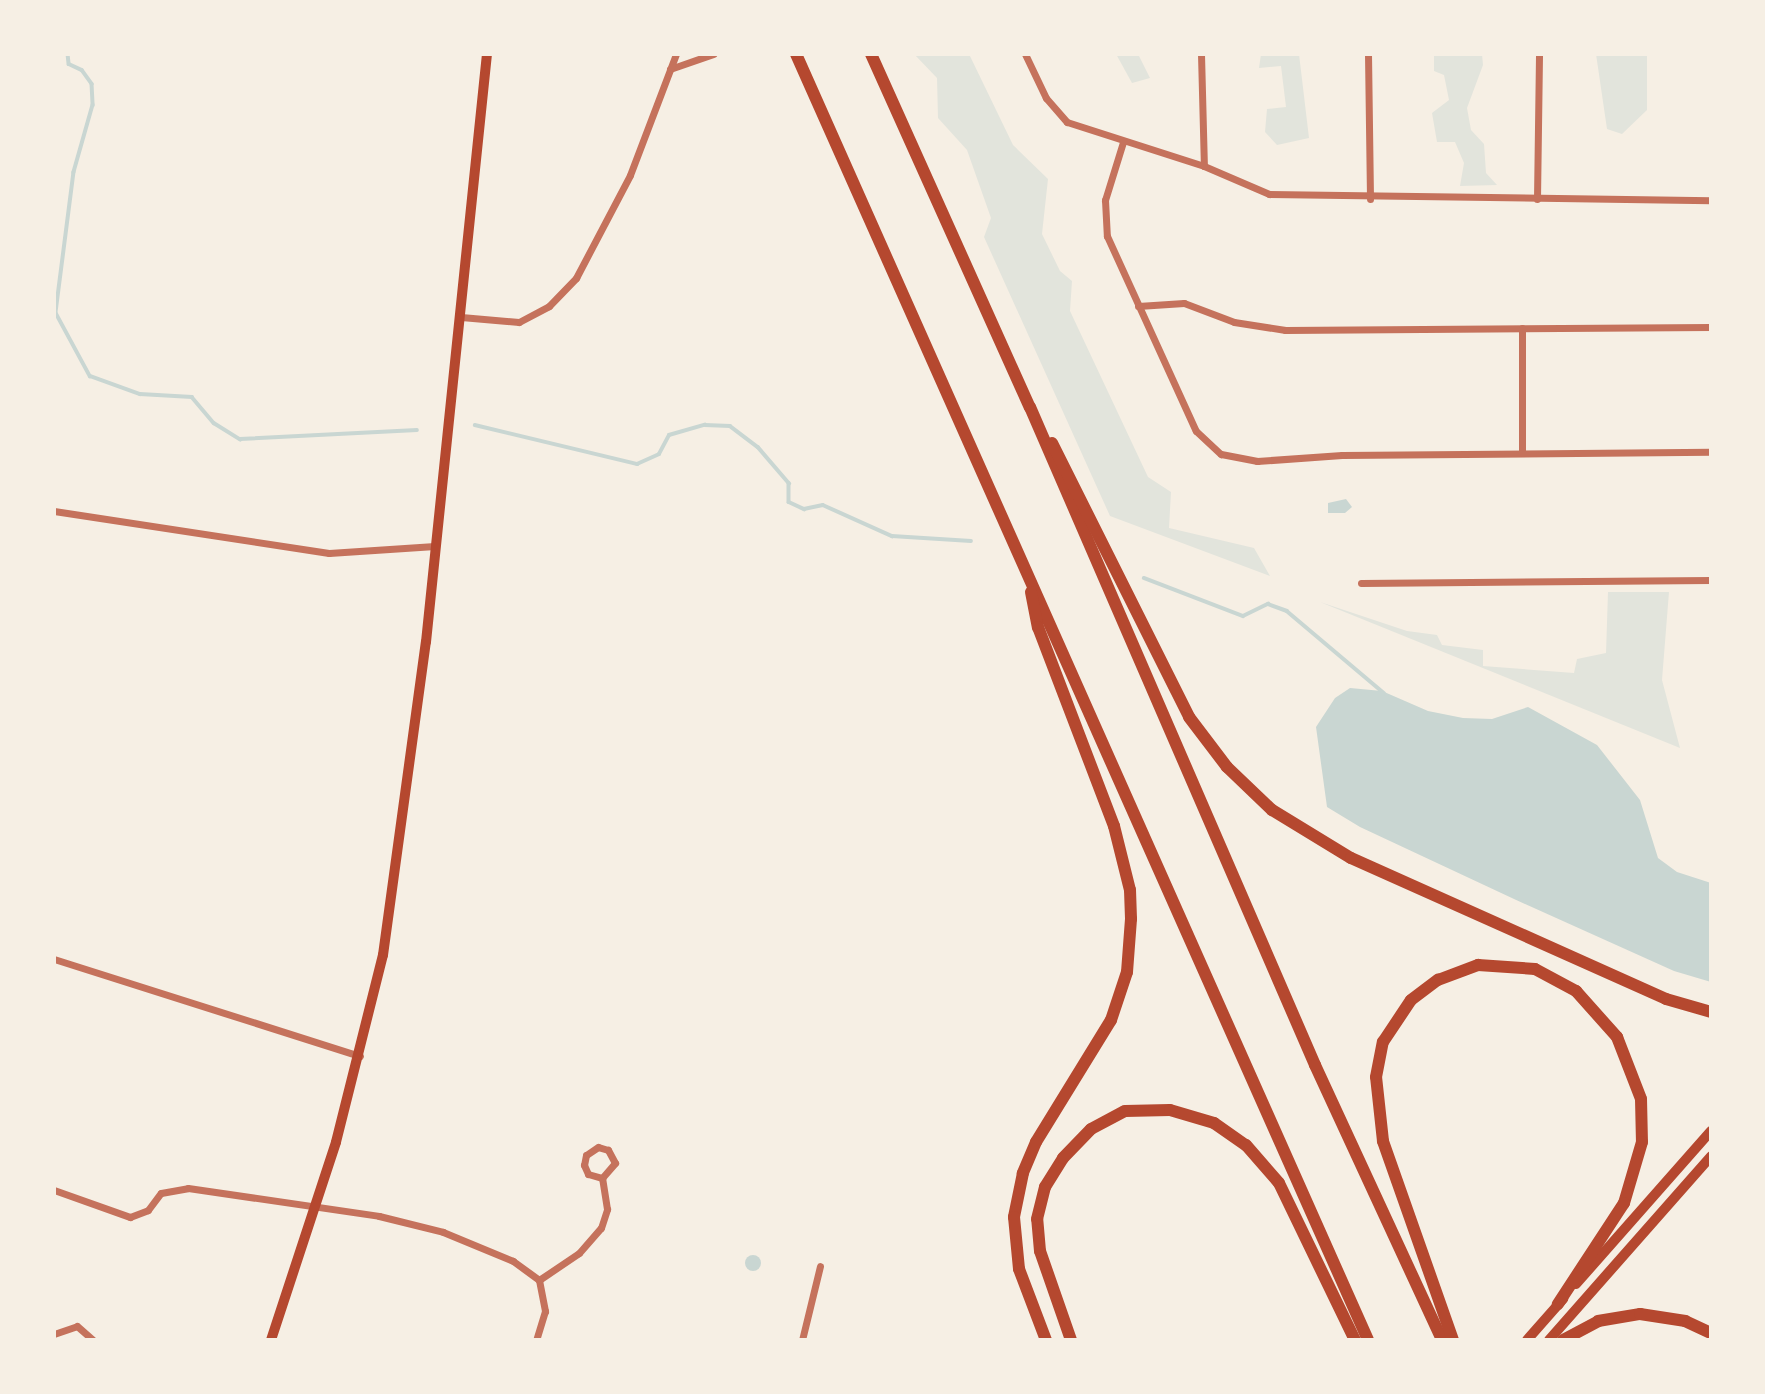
<!DOCTYPE html>
<html>
<head>
<meta charset="utf-8">
<style>
	body { margin:0 }
	#map { position:relative; width:1765px; height:1394px; overflow:hidden; background:#f6efe4; font-family:"Roboto Condensed",sans-serif }
	div>[style] { position:absolute }
	.green>* { inset:0; background:#e2e4dc }
	.water>* { inset:0; background:#c9d6d2 }
	.round { border-radius:50% }
	.stream>* { height:3.5px; margin:-1.75px; padding:0 1.75px; transform-origin:1.75px; border-radius:1.75px; background:#c9d6d2 }
	.minor>* { height:7px; margin:-3.5px; padding:0 3.5px; transform-origin:3.5px; border-radius:3.5px; background:#c5725c }
	.secondary>* { height:10px; margin:-5px; padding:0 5px; transform-origin:5px; border-radius:5px; background:#b5482f }
	.primary>* { height:10px; margin:-5px; padding:0 5px; transform-origin:5px; border-radius:5px; background:#b5482f }
	.motorway>* { height:12px; margin:-6px; padding:0 6px; transform-origin:6px; border-radius:6px; background:#b5482f }
	span { translate:-50% -50%; white-space:nowrap; text-align:center; line-height:1.15; -webkit-text-stroke:5px #f6efe4; paint-order:stroke }
	.frame { position:absolute; inset:0; border:56px solid #f6efe4; pointer-events:none }
</style>
</head>
<body>
<div id="map">
	<div class="green">
		<i style="clip-path:polygon(914px 54px,969px 54px,1013px 145px,1048px 179px,1042px 234px,1060px 271px,1072px 281px,1070px 311px,1148px 477px,1171px 492px,1169px 528px,1254px 548px,1270px 576px,1110px 516px,984px 237px,991px 218px,967px 150px,938px 118px,937px 78px)"></i>
		<i style="clip-path:polygon(1116px 54px,1138px 54px,1150px 78px,1132px 83px)"></i>
		<i style="clip-path:polygon(1261px 54px,1299px 54px,1309px 138px,1277px 145px,1265px 132px,1267px 109px,1286px 107px,1281px 66px,1259px 68px)"></i>
		<i style="clip-path:polygon(1434px 54px,1482px 54px,1483px 65px,1467px 108px,1471px 130px,1484px 144px,1486px 173px,1497px 185px,1460px 186px,1464px 163px,1455px 142px,1437px 142px,1432px 113px,1449px 100px,1444px 75px,1434px 71px)"></i>
		<i style="clip-path:polygon(1596px 54px,1647px 54px,1647px 110px,1622px 134px,1607px 129px)"></i>
		<i style="clip-path:polygon(1608px 592px,1669px 592px,1662px 680px,1680px 748px,1320px 602px,1407px 631px,1437px 635px,1442px 645px,1483px 650px,1483px 666px,1574px 673px,1577px 659px,1606px 653px)"></i>
	</div>
	<div class="water">
		<i style="clip-path:polygon(1346px 499px,1352px 507px,1345px 513px,1328px 513px,1328px 503px)"></i>
		<i style="clip-path:polygon(1350px 688px,1382px 691px,1428px 711px,1463px 718px,1492px 719px,1528px 707px,1597px 745px,1640px 800px,1658px 858px,1677px 872px,1711px 883px,1711px 982px,1674px 971px,1514px 899px,1360px 827px,1327px 807px,1316px 727px,1335px 698px)"></i>
		<i class="round" style="left:745px;top:1255px;width:16px;height:16px"></i>
	</div>
	<div class="stream">
		<i style="left:68px;top:54px;width:10px;rotate:84deg"></i>
		<i style="left:69px;top:64px;width:14px;rotate:25deg"></i>
		<i style="left:82px;top:70px;width:17px;rotate:54deg"></i>
		<i style="left:92px;top:84px;width:21px;rotate:87deg"></i>
		<i style="left:93px;top:105px;width:70px;rotate:105.8deg"></i>
		<i style="left:74px;top:172px;width:142px;rotate:97.3deg"></i>
		<i style="left:56px;top:313px;width:72px;rotate:61.6deg"></i>
		<i style="left:90px;top:376px;width:53px;rotate:19.8deg"></i>
		<i style="left:140px;top:394px;width:52px;rotate:3.3deg"></i>
		<i style="left:192px;top:397px;width:34px;rotate:50deg"></i>
		<i style="left:214px;top:423px;width:31px;rotate:32deg"></i>
		<i style="left:240px;top:439px;width:177px;rotate:-2.9deg"></i>
		<i style="left:475px;top:425px;width:167px;rotate:13.5deg"></i>
		<i style="left:637px;top:464px;width:24px;rotate:-24deg"></i>
		<i style="left:659px;top:454px;width:21px;rotate:-62deg"></i>
		<i style="left:669px;top:435px;width:37px;rotate:-16deg"></i>
		<i style="left:705px;top:425px;width:25px;rotate:2deg"></i>
		<i style="left:730px;top:426px;width:35px;rotate:37deg"></i>
		<i style="left:758px;top:447px;width:48px;rotate:49.3deg"></i>
		<i style="left:789px;top:483px;width:19px;rotate:90deg"></i>
		<i style="left:789px;top:502px;width:17px;rotate:25deg"></i>
		<i style="left:804px;top:509px;width:19px;rotate:-12deg"></i>
		<i style="left:823px;top:505px;width:76px;rotate:24.2deg"></i>
		<i style="left:892px;top:536px;width:79px;rotate:3.6deg"></i>
		<i style="left:1144px;top:578px;width:106px;rotate:21deg"></i>
		<i style="left:1243px;top:616px;width:28px;rotate:-26deg"></i>
		<i style="left:1268px;top:604px;width:20px;rotate:20deg"></i>
		<i style="left:1287px;top:611px;width:127px;rotate:40.2deg"></i>
	</div>
	<div class="minor">
		<i style="left:1025px;top:54px;width:49px;rotate:64.5deg"></i>
		<i style="left:1046px;top:98px;width:32px;rotate:49deg"></i>
		<i style="left:1067px;top:122px;width:144px;rotate:17.8deg"></i>
		<i style="left:1204px;top:166px;width:71px;rotate:23.3deg"></i>
		<i style="left:1269px;top:194px;width:442px;rotate:0.8deg"></i>
		<i style="left:1201px;top:54px;width:112px;rotate:88.5deg"></i>
		<i style="left:1368px;top:54px;width:145px;rotate:89.2deg"></i>
		<i style="left:670px;top:69px;width:46px;rotate:-19.2deg"></i>
		<i style="left:1123px;top:142px;width:61px;rotate:107.2deg"></i>
		<i style="left:1105px;top:200px;width:36px;rotate:87deg"></i>
		<i style="left:1107px;top:236px;width:214px;rotate:65.5deg"></i>
		<i style="left:1196px;top:431px;width:34px;rotate:43deg"></i>
		<i style="left:1221px;top:454px;width:37px;rotate:11deg"></i>
		<i style="left:1257px;top:461px;width:85px;rotate:-4deg"></i>
		<i style="left:1342px;top:455px;width:369px;rotate:-0.5deg"></i>
		<i style="left:1537px;top:199px;width:145px;rotate:-89.2deg"></i>
		<i style="left:1138px;top:306px;width:46px;rotate:-3.7deg"></i>
		<i style="left:1184px;top:303px;width:53px;rotate:20.8deg"></i>
		<i style="left:1234px;top:322px;width:52px;rotate:8.9deg"></i>
		<i style="left:1285px;top:330px;width:426px;rotate:-0.4deg"></i>
		<i style="left:461px;top:317px;width:58px;rotate:4.9deg"></i>
		<i style="left:519px;top:322px;width:34px;rotate:-28deg"></i>
		<i style="left:549px;top:306px;width:39px;rotate:-46deg"></i>
		<i style="left:576px;top:278px;width:116px;rotate:-62.3deg"></i>
		<i style="left:630px;top:175px;width:129px;rotate:-69.2deg"></i>
		<i style="left:1522px;top:453px;width:125px;rotate:-90deg"></i>
		<i style="left:54px;top:511px;width:278px;rotate:8.7deg"></i>
		<i style="left:329px;top:553px;width:106px;rotate:-3.8deg"></i>
		<i style="left:1361px;top:583px;width:350px;rotate:-0.5deg"></i>
		<i style="left:54px;top:959px;width:321px;rotate:17.6deg"></i>
		<i style="left:54px;top:1190px;width:81px;rotate:19.6deg"></i>
		<i style="left:130px;top:1217px;width:19px;rotate:-21deg"></i>
		<i style="left:148px;top:1210px;width:21px;rotate:-53deg"></i>
		<i style="left:161px;top:1193px;width:27px;rotate:-10deg"></i>
		<i style="left:188px;top:1188px;width:193px;rotate:8.3deg"></i>
		<i style="left:379px;top:1216px;width:66px;rotate:14deg"></i>
		<i style="left:443px;top:1232px;width:76px;rotate:22.5deg"></i>
		<i style="left:513px;top:1261px;width:32px;rotate:36deg"></i>
		<i style="left:539px;top:1280px;width:32px;rotate:79deg"></i>
		<i style="left:545px;top:1311px;width:30px;rotate:107deg"></i>
		<i style="left:539px;top:1280px;width:48px;rotate:-34deg"></i>
		<i style="left:579px;top:1253px;width:33px;rotate:-49deg"></i>
		<i style="left:601px;top:1228px;width:20px;rotate:-72deg"></i>
		<i style="left:607px;top:1209px;width:31px;rotate:-99deg"></i>
		<i style="left:602px;top:1178px;width:20px;rotate:-49deg"></i>
		<i style="left:615px;top:1163px;width:15px;rotate:-118deg"></i>
		<i style="left:608px;top:1150px;width:10px;rotate:-163deg"></i>
		<i style="left:598px;top:1147px;width:14px;rotate:146deg"></i>
		<i style="left:586px;top:1155px;width:10px;rotate:101deg"></i>
		<i style="left:584px;top:1165px;width:10px;rotate:66deg"></i>
		<i style="left:588px;top:1174px;width:15px;rotate:16deg"></i>
		<i style="left:54px;top:1334px;width:24px;rotate:-19deg"></i>
		<i style="left:77px;top:1326px;width:21px;rotate:41deg"></i>
		<i style="left:802px;top:1340px;width:76px;rotate:-76.3deg"></i>
	</div>
	<div class="secondary">
		<i style="left:271px;top:1340px;width:208px;rotate:-71.8deg"></i>
		<i style="left:336px;top:1142px;width:193px;rotate:-75.9deg"></i>
		<i style="left:383px;top:955px;width:316px;rotate:-82.2deg"></i>
		<i style="left:426px;top:642px;width:591px;rotate:-84.08deg"></i>
	</div>
	<div class="primary">
		<i style="left:1576px;top:1284px;width:204px;rotate:-48.6deg"></i>
		<i style="left:1527px;top:1340px;width:55px;rotate:-48.7deg"></i>
		<i style="left:1549px;top:1340px;width:245px;rotate:-48.6deg"></i>
	</div>
	<div class="motorway">
		<i style="left:796px;top:54px;width:1407px;rotate:66.02deg"></i>
		<i style="left:871px;top:54px;width:387px;rotate:65.8deg"></i>
		<i style="left:1030px;top:407px;width:717px;rotate:66.58deg"></i>
		<i style="left:1315px;top:1065px;width:303px;rotate:65.2deg"></i>
		<i style="left:1052px;top:443px;width:306px;rotate:63.4deg"></i>
		<i style="left:1189px;top:717px;width:63px;rotate:52.8deg"></i>
		<i style="left:1227px;top:767px;width:62px;rotate:43.7deg"></i>
		<i style="left:1272px;top:810px;width:92px;rotate:31.3deg"></i>
		<i style="left:1351px;top:858px;width:345px;rotate:24.1deg"></i>
		<i style="left:1666px;top:999px;width:47px;rotate:16.1deg"></i>
		<i style="left:1031px;top:592px;width:36px;rotate:79deg"></i>
		<i style="left:1038px;top:627px;width:213px;rotate:69.1deg"></i>
		<i style="left:1114px;top:826px;width:66px;rotate:76deg"></i>
		<i style="left:1130px;top:890px;width:29px;rotate:88deg"></i>
		<i style="left:1131px;top:919px;width:53px;rotate:94.3deg"></i>
		<i style="left:1127px;top:972px;width:51px;rotate:108.4deg"></i>
		<i style="left:1111px;top:1020px;width:143px;rotate:121.6deg"></i>
		<i style="left:1036px;top:1142px;width:34px;rotate:113deg"></i>
		<i style="left:1023px;top:1173px;width:45px;rotate:101.6deg"></i>
		<i style="left:1014px;top:1217px;width:52px;rotate:84.5deg"></i>
		<i style="left:1019px;top:1269px;width:76px;rotate:69.2deg"></i>
		<i style="left:1071px;top:1340px;width:94px;rotate:-109.2deg"></i>
		<i style="left:1040px;top:1251px;width:32px;rotate:-95deg"></i>
		<i style="left:1037px;top:1219px;width:33px;rotate:-76deg"></i>
		<i style="left:1045px;top:1187px;width:34px;rotate:-58deg"></i>
		<i style="left:1063px;top:1158px;width:40px;rotate:-46deg"></i>
		<i style="left:1091px;top:1129px;width:38px;rotate:-28deg"></i>
		<i style="left:1125px;top:1111px;width:45px;rotate:-1.3deg"></i>
		<i style="left:1170px;top:1110px;width:46px;rotate:16.5deg"></i>
		<i style="left:1214px;top:1123px;width:39px;rotate:35deg"></i>
		<i style="left:1246px;top:1145px;width:50px;rotate:49deg"></i>
		<i style="left:1279px;top:1183px;width:174px;rotate:64.2deg"></i>
		<i style="left:1453px;top:1340px;width:211px;rotate:-109.4deg"></i>
		<i style="left:1383px;top:1141px;width:64px;rotate:-96.2deg"></i>
		<i style="left:1376px;top:1077px;width:36px;rotate:-79deg"></i>
		<i style="left:1383px;top:1042px;width:50px;rotate:-56.3deg"></i>
		<i style="left:1411px;top:1000px;width:34px;rotate:-37deg"></i>
		<i style="left:1438px;top:980px;width:43px;rotate:-20.6deg"></i>
		<i style="left:1478px;top:965px;width:57px;rotate:4deg"></i>
		<i style="left:1535px;top:969px;width:47px;rotate:28.2deg"></i>
		<i style="left:1576px;top:991px;width:62px;rotate:48.3deg"></i>
		<i style="left:1617px;top:1037px;width:66px;rotate:68.8deg"></i>
		<i style="left:1641px;top:1099px;width:43px;rotate:88.7deg"></i>
		<i style="left:1642px;top:1142px;width:64px;rotate:106.4deg"></i>
		<i style="left:1624px;top:1203px;width:121px;rotate:123.2deg"></i>
		<i style="left:1563px;top:1340px;width:40px;rotate:-28deg"></i>
		<i style="left:1598px;top:1321px;width:43px;rotate:-9.5deg"></i>
		<i style="left:1640px;top:1314px;width:46px;rotate:8.8deg"></i>
		<i style="left:1685px;top:1321px;width:29px;rotate:25deg"></i>
	</div>
	<div class="frame"></div>
</div>
</body>
</html>
